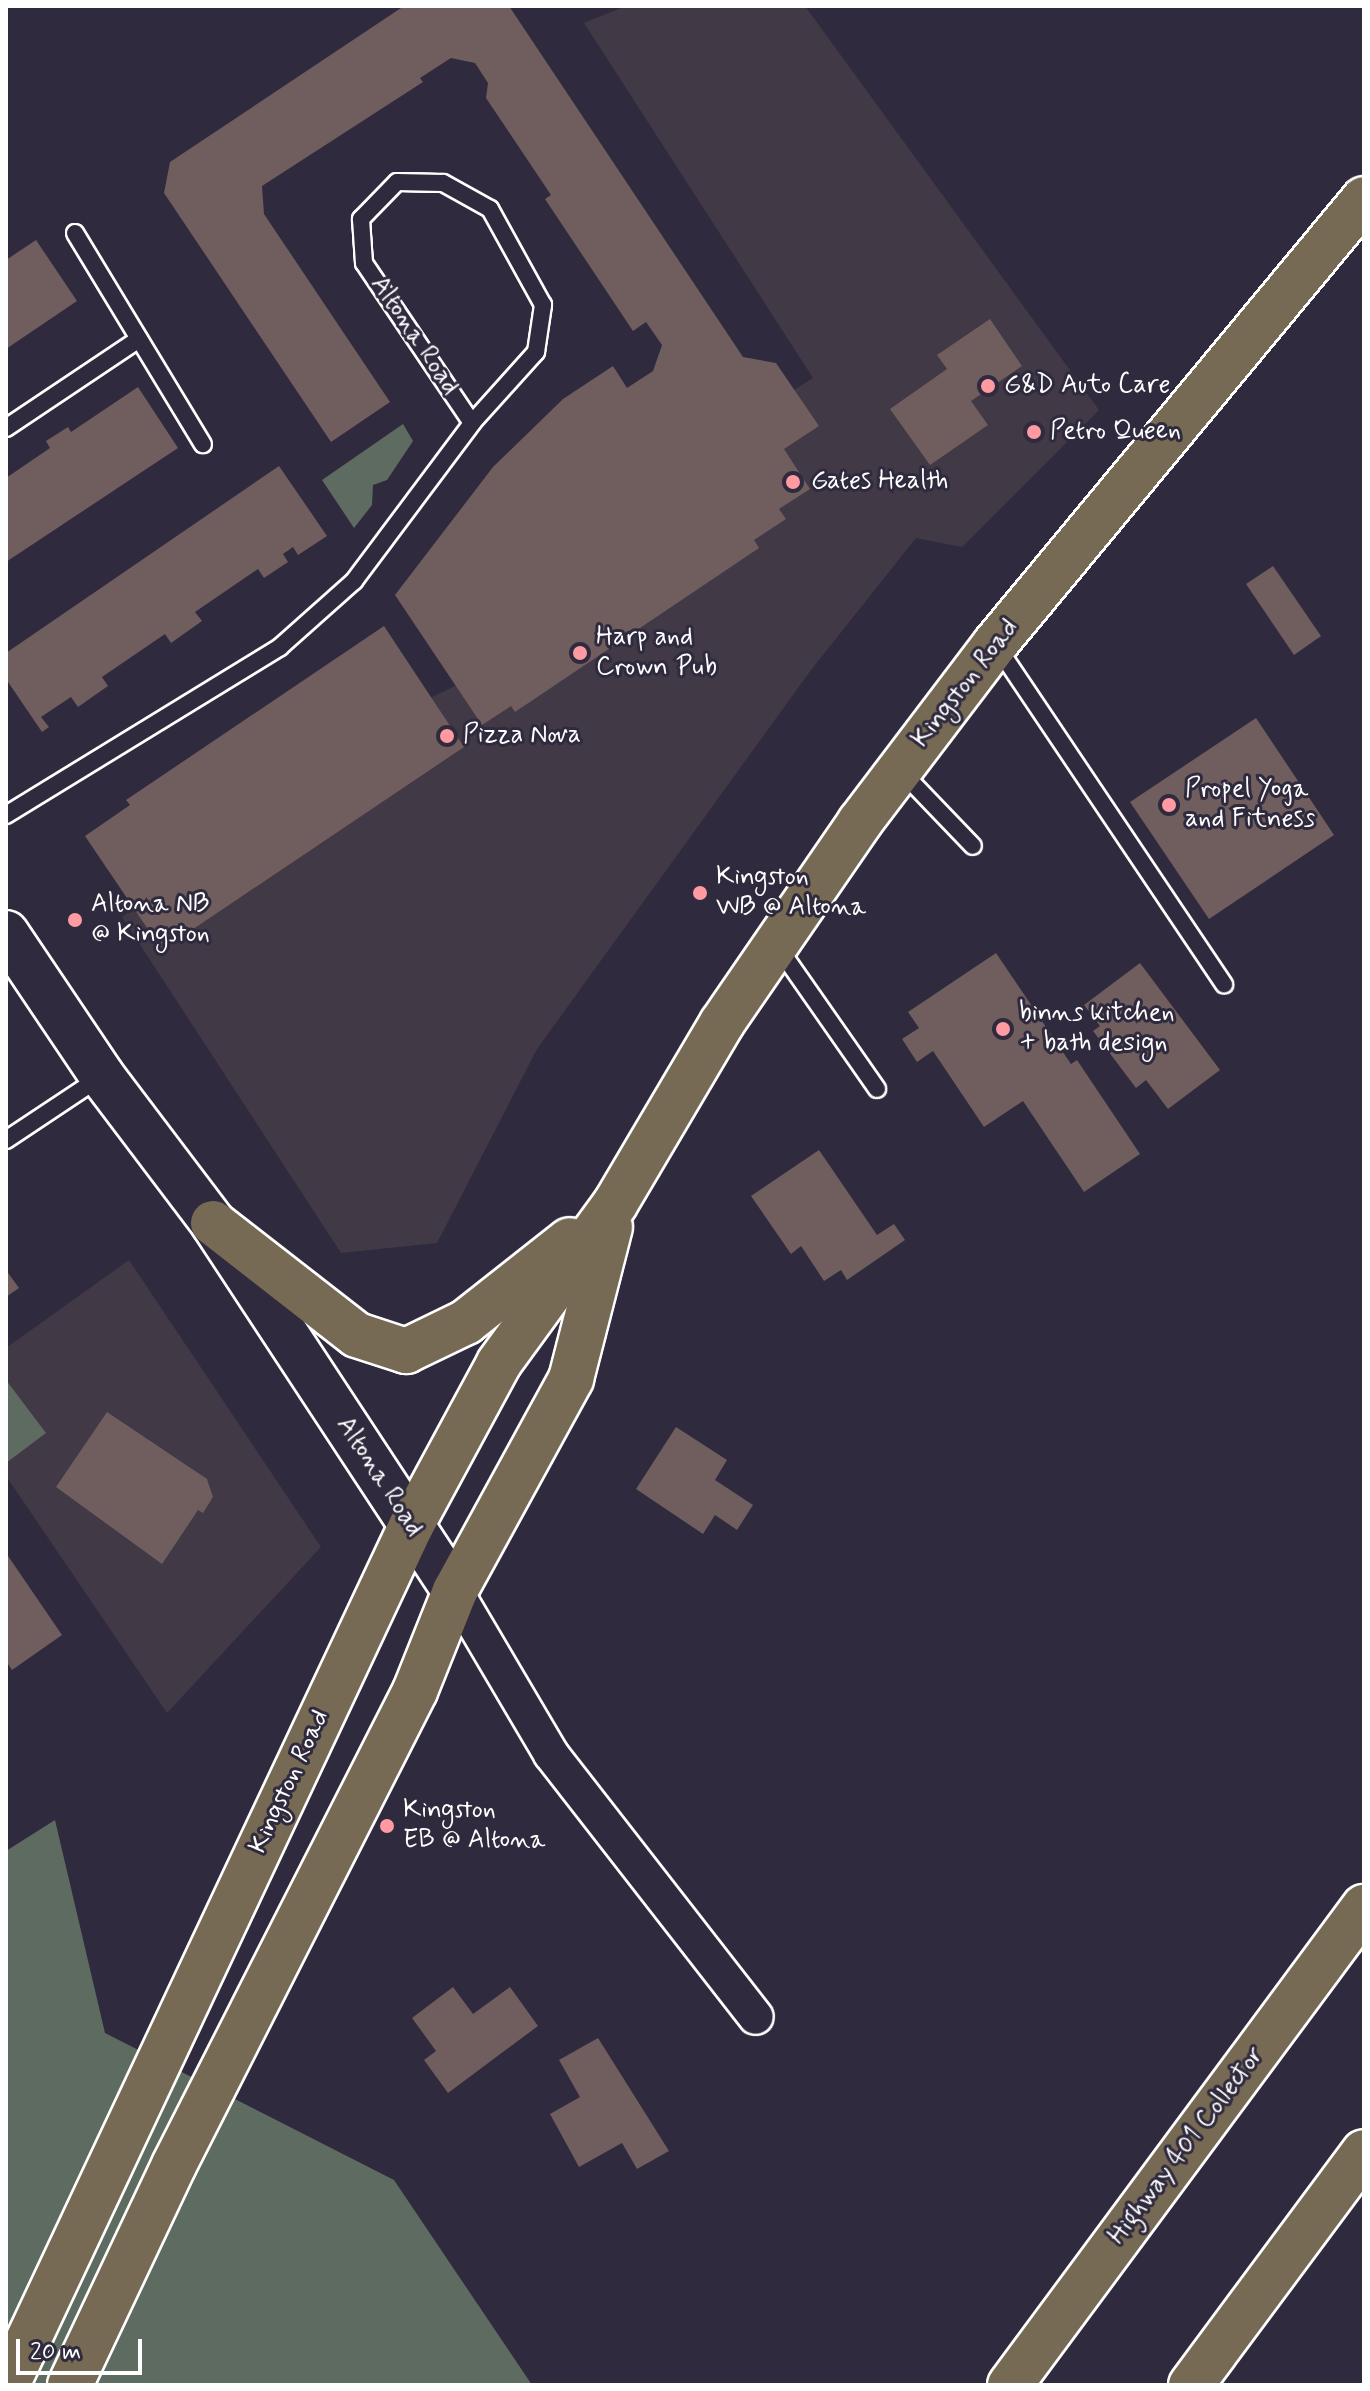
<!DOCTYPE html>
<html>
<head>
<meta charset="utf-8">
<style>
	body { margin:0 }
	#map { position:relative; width:1370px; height:2391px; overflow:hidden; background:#2f2a3d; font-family:Mynerve,sans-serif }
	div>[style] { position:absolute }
	.built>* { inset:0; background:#423947 }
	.green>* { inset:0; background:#5e6b61 }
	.building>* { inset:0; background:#705d5e }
	.roads { filter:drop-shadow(2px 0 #fff) drop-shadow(-2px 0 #fff) drop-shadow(0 2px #fff) drop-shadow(0 -2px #fff) }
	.service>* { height:16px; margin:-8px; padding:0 8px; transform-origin:8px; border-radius:8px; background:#2f2a3d }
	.minor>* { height:34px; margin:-17px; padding:0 17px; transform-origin:17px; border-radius:17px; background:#2f2a3d }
	.secondary>* { height:44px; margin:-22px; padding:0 22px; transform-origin:22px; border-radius:22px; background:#2f2a3d }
	.primary>* { height:44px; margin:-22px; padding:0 22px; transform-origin:22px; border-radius:22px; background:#776a54 }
	.motorway>* { height:44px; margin:-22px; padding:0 22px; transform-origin:22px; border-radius:22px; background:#776a54 }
	.dots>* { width:22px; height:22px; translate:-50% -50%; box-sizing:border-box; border:4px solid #2f2a3d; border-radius:50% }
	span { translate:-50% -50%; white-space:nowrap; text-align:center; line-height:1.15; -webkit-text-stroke:6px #2f2a3d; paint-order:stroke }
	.street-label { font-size:26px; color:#fff }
	.poi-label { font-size:26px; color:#fff }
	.left { translate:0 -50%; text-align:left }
	.frame { position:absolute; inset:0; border:8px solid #fff; pointer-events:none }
	.scale { position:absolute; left:16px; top:2339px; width:126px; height:36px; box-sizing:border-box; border:4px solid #fff; border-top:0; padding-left:10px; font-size:24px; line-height:28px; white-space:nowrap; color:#fff; -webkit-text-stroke:6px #2f2a3d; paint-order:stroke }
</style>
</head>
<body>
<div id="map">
	<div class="built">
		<i style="clip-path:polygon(626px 6px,805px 6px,1099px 410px,962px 547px,916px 538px,811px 670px,537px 1049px,437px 1243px,341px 1253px,122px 917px,430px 698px,461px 683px,645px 483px,813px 378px,584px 23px)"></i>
		<i style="clip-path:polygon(129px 1260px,321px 1547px,167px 1713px,6px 1476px,6px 1348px)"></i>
	</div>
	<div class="green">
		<i style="clip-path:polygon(403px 424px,413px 441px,387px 480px,373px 485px,372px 505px,354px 528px,322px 480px)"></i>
		<i style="clip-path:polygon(6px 1380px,46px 1433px,6px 1463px)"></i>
		<i style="clip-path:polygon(55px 1820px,105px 2033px,394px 2180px,532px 2385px,6px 2385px,6px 1851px)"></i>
	</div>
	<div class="building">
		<i style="clip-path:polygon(404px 6px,509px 6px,743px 357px,776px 363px,819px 426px,784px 449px,810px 489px,779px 509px,786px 519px,754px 540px,759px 548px,515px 712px,511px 706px,482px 725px,395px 595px,493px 467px,563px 399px,613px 366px,627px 388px,653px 371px,662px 345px,646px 322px,633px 331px,545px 199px,551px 195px,486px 98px,488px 83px,475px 63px,451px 58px,420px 78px,423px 82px,262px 186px,264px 214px,390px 402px,331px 442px,164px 193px,170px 162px)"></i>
		<i style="clip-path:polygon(36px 240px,77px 301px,6px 349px,6px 260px)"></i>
		<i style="clip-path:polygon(990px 319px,1022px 366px,971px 401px,988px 425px,930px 465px,890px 409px,947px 369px,937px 355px)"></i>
		<i style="clip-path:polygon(138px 387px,178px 448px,6px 562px,6px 478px,50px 448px,46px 441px,68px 427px,71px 432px)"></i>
		<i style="clip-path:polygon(279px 466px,327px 536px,298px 555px,293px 547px,283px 554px,288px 562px,264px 578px,258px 569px,195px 612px,202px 621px,171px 643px,165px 634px,102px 677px,108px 686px,78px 707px,71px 697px,41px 717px,49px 727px,42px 732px,6px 679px,6px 653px)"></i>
		<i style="clip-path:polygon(1273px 566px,1321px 636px,1294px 655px,1246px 584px)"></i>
		<i style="clip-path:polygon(384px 626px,464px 747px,162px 950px,85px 836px,130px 805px,126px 800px)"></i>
		<i style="clip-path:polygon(1256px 718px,1334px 835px,1209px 919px,1130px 802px)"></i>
		<i style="clip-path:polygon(996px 953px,1071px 1064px,1077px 1060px,1140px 1154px,1084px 1192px,1023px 1101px,984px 1127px,933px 1051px,917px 1062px,902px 1039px,919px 1028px,908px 1012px)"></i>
		<i style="clip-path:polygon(1140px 963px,1220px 1070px,1168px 1109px,1146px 1080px,1136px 1088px,1093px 1031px,1100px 1026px,1084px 1005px)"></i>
		<i style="clip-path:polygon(819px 1150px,877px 1235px,894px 1224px,905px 1240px,847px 1280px,841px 1270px,824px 1281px,801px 1246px,791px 1254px,751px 1196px)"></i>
		<i style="clip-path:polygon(6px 1270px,19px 1288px,6px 1297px)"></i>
		<i style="clip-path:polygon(107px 1412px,207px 1479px,213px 1497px,203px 1513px,198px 1510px,162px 1564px,56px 1487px)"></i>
		<i style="clip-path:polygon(676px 1427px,727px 1460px,715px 1480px,753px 1505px,737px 1530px,715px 1515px,703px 1534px,636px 1489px)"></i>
		<i style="clip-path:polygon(6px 1553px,62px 1635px,12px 1670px,6px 1661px)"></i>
		<i style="clip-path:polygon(453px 1987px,473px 2014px,510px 1987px,538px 2026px,448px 2093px,424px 2060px,436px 2051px,412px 2018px)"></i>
		<i style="clip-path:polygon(598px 2038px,669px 2151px,637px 2169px,622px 2143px,579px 2167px,550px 2114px,580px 2097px,559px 2060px)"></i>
	</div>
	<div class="roads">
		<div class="service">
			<i style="left:75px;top:233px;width:247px;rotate:58.8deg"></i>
			<i style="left:6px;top:428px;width:160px;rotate:-33.8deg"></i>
			<i style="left:996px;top:645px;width:409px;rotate:56.1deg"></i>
			<i style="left:900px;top:770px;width:105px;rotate:46.2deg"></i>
			<i style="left:6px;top:815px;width:321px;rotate:-31.5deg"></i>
			<i style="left:280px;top:647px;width:99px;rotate:-41.7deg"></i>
			<i style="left:354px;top:581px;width:197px;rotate:-53.2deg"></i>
			<i style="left:472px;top:423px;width:96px;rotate:-48deg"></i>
			<i style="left:536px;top:352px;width:48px;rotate:-81.5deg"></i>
			<i style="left:543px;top:305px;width:110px;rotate:-118.9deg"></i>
			<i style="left:490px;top:209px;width:54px;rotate:-151deg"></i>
			<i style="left:443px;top:183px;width:46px;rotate:-178.8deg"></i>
			<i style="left:397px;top:182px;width:52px;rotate:134.2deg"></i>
			<i style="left:361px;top:219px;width:44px;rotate:86.1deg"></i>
			<i style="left:364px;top:263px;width:193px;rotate:56deg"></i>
			<i style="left:778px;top:947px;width:173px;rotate:55.1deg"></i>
			<i style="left:6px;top:1140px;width:114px;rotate:-33.6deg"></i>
		</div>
		<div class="minor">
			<i style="left:455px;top:1591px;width:189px;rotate:59.5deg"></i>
			<i style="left:551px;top:1754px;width:333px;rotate:52.1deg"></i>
		</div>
		<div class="secondary">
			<i style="left:6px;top:933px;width:172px;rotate:56.1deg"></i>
			<i style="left:102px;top:1076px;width:184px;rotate:52.9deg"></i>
			<i style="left:213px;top:1223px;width:440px;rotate:56.7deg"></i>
		</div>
		<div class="primary">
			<i style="left:213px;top:1223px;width:182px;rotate:37.9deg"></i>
			<i style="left:357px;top:1335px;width:52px;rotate:18.1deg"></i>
			<i style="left:406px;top:1351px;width:67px;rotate:-25.8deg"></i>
			<i style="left:466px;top:1322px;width:132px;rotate:-38.3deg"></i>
			<i style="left:7px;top:2385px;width:949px;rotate:-64.81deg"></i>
			<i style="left:411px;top:1526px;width:185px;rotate:-61.6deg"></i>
			<i style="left:499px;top:1363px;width:197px;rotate:-53.9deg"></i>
			<i style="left:615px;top:1204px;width:210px;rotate:-59.4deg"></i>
			<i style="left:722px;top:1023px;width:244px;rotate:-55.5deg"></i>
			<i style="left:860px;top:822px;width:223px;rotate:-52.8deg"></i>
			<i style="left:995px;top:644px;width:578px;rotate:-50.33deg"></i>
			<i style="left:70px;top:2385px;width:243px;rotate:-64.7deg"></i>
			<i style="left:174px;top:2165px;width:532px;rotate:-63.05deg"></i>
			<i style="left:415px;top:1691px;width:108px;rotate:-68.2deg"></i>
			<i style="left:455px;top:1591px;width:242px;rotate:-61.3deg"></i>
			<i style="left:571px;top:1379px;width:157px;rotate:-75.6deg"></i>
		</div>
		<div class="motorway">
			<i style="left:1010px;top:2385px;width:595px;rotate:-53.48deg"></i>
			<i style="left:1191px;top:2385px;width:290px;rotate:-53.4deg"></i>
		</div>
	</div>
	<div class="dots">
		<i style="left:988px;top:386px;background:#ff9aa2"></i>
		<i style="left:1034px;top:432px;background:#ff9aa2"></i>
		<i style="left:793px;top:482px;background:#ff9aa2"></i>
		<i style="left:580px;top:653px;background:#ff9aa2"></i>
		<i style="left:447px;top:736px;background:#ff9aa2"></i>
		<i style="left:1169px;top:805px;background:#ff9aa2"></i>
		<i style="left:700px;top:893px;background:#ff9aa2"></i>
		<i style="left:75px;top:920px;background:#ff9aa2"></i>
		<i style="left:1003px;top:1029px;background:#ff9aa2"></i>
		<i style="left:387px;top:1826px;background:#ff9aa2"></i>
	</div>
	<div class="street-label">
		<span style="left:414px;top:336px;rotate:56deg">Altona Road</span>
		<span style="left:966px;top:684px;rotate:-52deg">Kingston Road</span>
		<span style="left:379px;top:1477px;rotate:57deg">Altona Road</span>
		<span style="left:290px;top:1782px;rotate:-65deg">Kingston Road</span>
		<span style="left:1187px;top:2146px;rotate:-53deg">Highway 401 Collector</span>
	</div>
	<div class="poi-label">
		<span class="left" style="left:1004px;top:386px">G&amp;D Auto Care</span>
		<span class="left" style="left:1050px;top:432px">Petro Queen</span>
		<span class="left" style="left:811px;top:482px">Gates Health</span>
		<span class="left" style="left:596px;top:653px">Harp and<br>Crown Pub</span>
		<span class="left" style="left:463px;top:736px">Pizza Nova</span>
		<span class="left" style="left:1185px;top:805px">Propel Yoga<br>and Fitness</span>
		<span class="left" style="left:716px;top:893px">Kingston<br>WB @ Altona</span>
		<span class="left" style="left:91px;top:920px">Altona NB<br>@ Kingston</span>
		<span class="left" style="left:1019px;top:1029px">binns kitchen<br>+ bath design</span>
		<span class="left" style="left:403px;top:1826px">Kingston<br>EB @ Altona</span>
	</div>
	<div class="frame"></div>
	<div class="scale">20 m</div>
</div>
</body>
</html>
